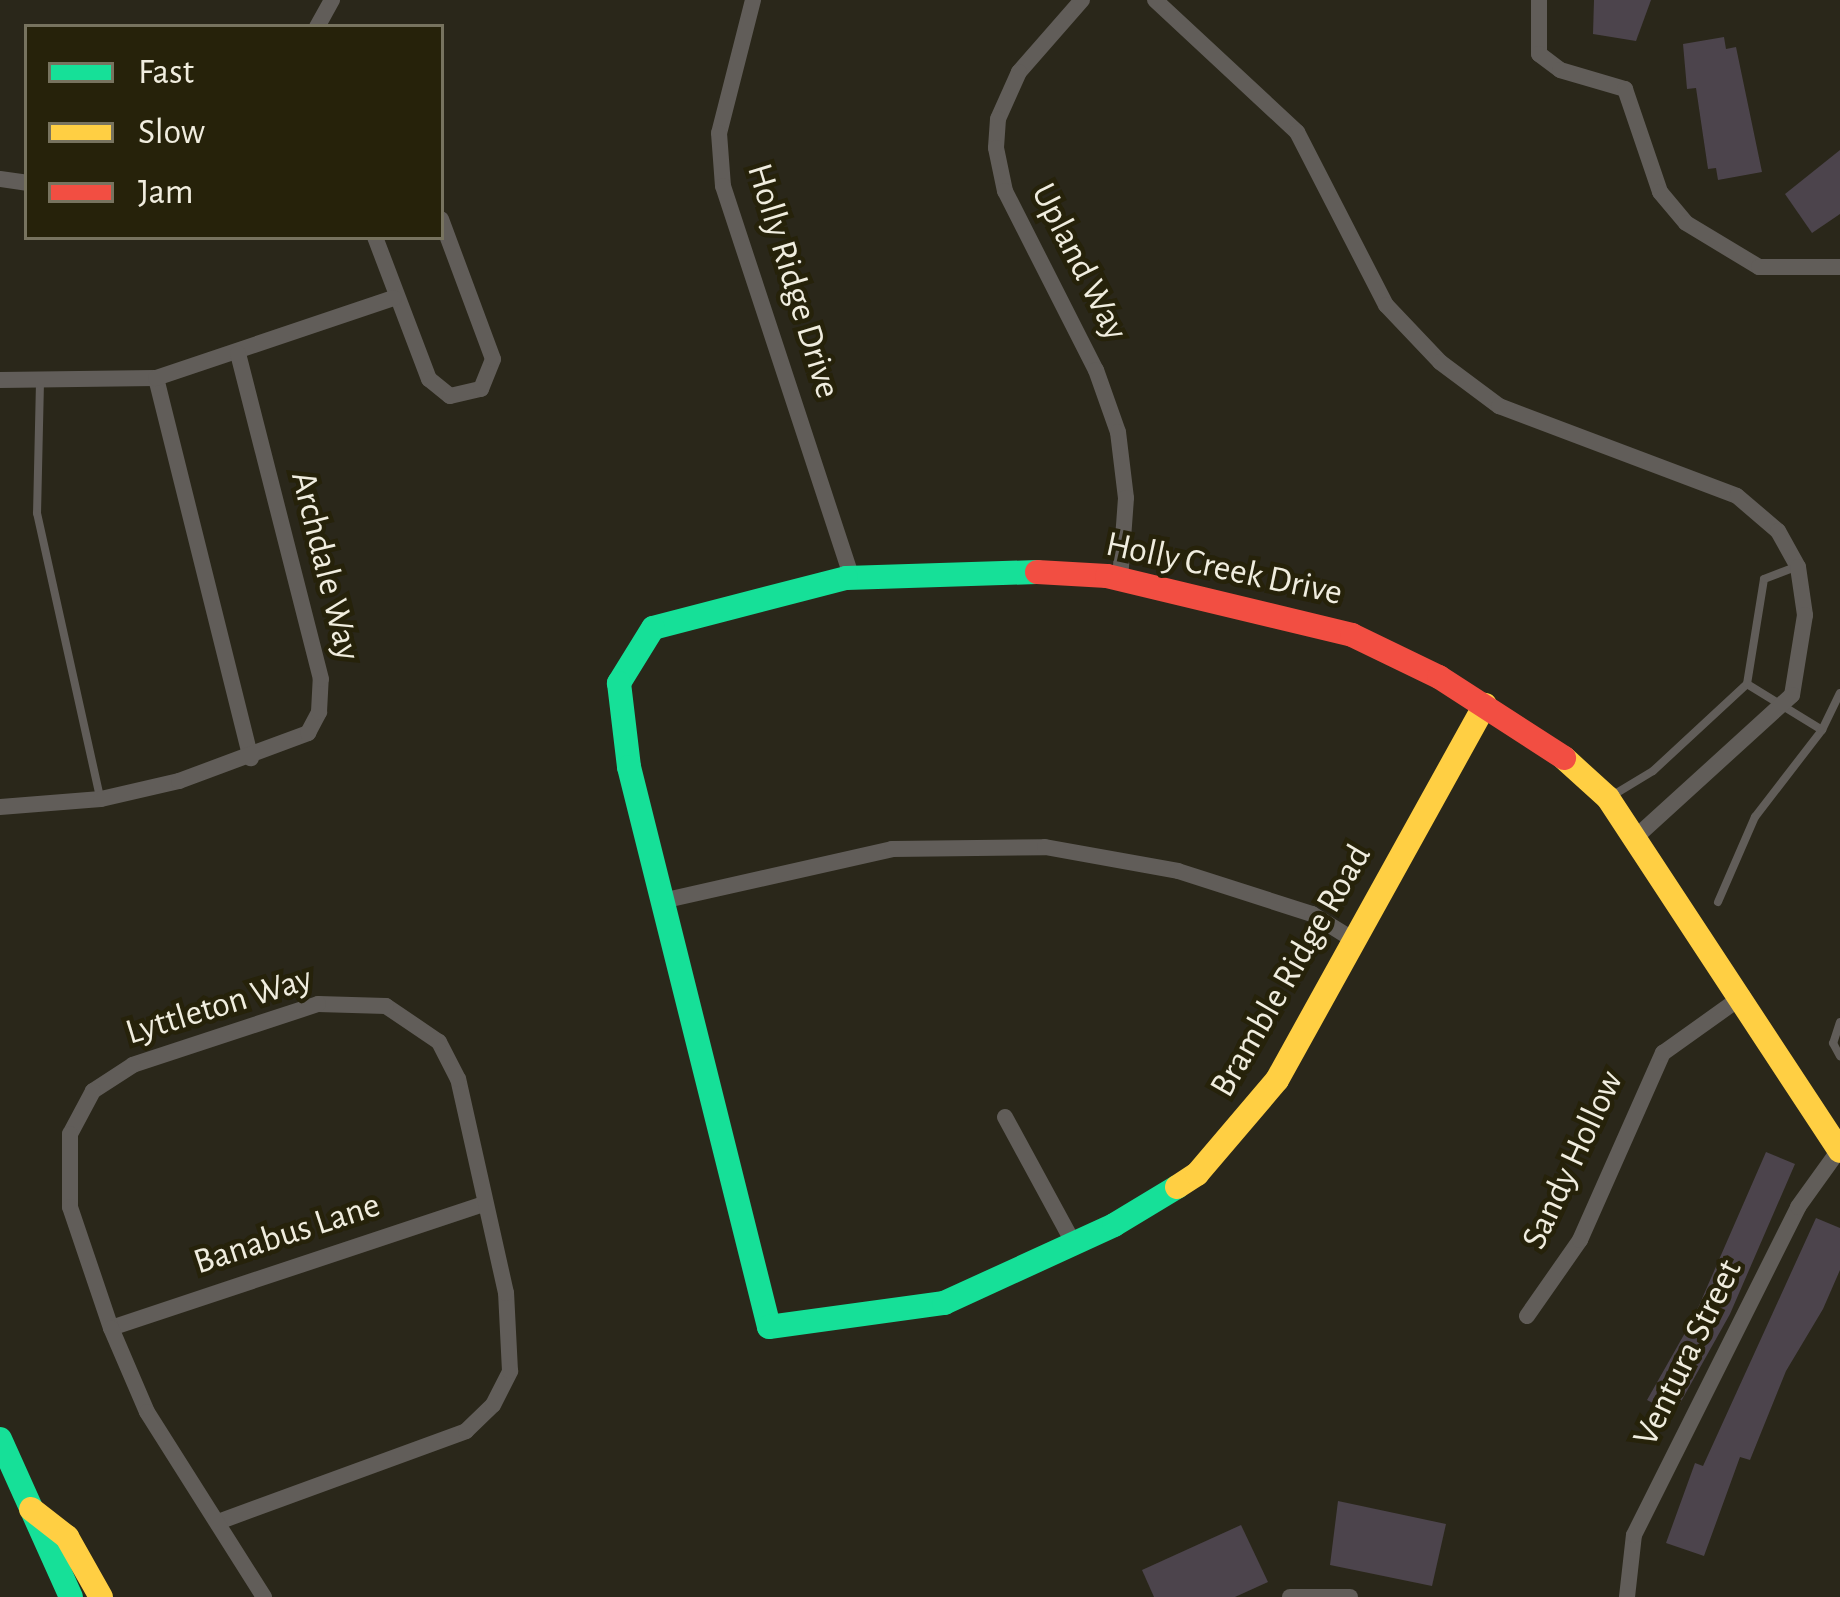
<!DOCTYPE html>
<html>
<head>
<meta charset="utf-8">
<style>
	body { margin:0 }
	#map { position:relative; width:1840px; height:1597px; overflow:hidden; background:#2a271a; font-family:"Alegreya Sans",sans-serif }
	div>[style] { position:absolute }
	.building>* { inset:0; background:#4c444c }
	.lane>* { height:8px; margin:-4px; padding:0 4px; transform-origin:4px; border-radius:4px; background:#615d59 }
	.street>* { height:16px; margin:-8px; padding:0 8px; transform-origin:8px; border-radius:8px; background:#615d59 }
	.fast>* { height:24px; margin:-12px; padding:0 12px; transform-origin:12px; border-radius:12px; background:#16e098 }
	.slow>* { height:24px; margin:-12px; padding:0 12px; transform-origin:12px; border-radius:12px; background:#ffcf43 }
	.jam>* { height:24px; margin:-12px; padding:0 12px; transform-origin:12px; border-radius:12px; background:#f24e42 }
	span { translate:-50% -50%; white-space:nowrap; text-align:center; line-height:1.15; -webkit-text-stroke:9px #26220a; paint-order:stroke }
	.street-label { font-size:36px; color:#f0eddf }
	.legend { position:absolute; left:24px; top:24px; width:420px; height:216px; box-sizing:border-box; background:#26220a; border:3px solid #77735f; margin:0; padding:15px 21px; list-style:none; font-size:36px; color:#f0eddf }
	.legend li { display:flex; align-items:center; gap:24px; height:60px }
	.legend b { width:60px; border:3px solid #77735f }
</style>
</head>
<body>
<div id="map">
	<div class="building">
		<i style="clip-path:polygon(1594px 0,1651px 0,1636px 41px,1593px 34px)"></i>
		<i style="clip-path:polygon(1724px 37px,1726px 49px,1736px 47px,1762px 172px,1718px 180px,1716px 168px,1708px 169px,1696px 88px,1687px 89px,1683px 44px)"></i>
		<i style="clip-path:polygon(1840px 150px,1840px 214px,1812px 233px,1785px 194px)"></i>
		<i style="clip-path:polygon(1766px 1152px,1795px 1164px,1730px 1314px,1674px 1414px,1647px 1400px,1694px 1317px)"></i>
		<i style="clip-path:polygon(1816px 1218px,1840px 1228px,1840px 1270px,1823px 1309px,1786px 1371px,1750px 1460px,1740px 1457px,1704px 1556px,1666px 1543px,1695px 1463px,1703px 1466px)"></i>
		<i style="clip-path:polygon(1338px 1501px,1446px 1524px,1432px 1586px,1330px 1565px)"></i>
		<i style="clip-path:polygon(1241px 1525px,1268px 1582px,1235px 1597px,1154px 1597px,1142px 1570px)"></i>
	</div>
	<div class="lane">
		<i style="left:40px;top:382px;width:131px;rotate:91.3deg"></i>
		<i style="left:37px;top:513px;width:292px;rotate:77.5deg"></i>
		<i style="left:1747px;top:684px;width:88px;rotate:31.5deg"></i>
		<i style="left:1610px;top:797px;width:50px;rotate:-31.2deg"></i>
		<i style="left:1653px;top:771px;width:128px;rotate:-42.8deg"></i>
		<i style="left:1747px;top:684px;width:106px;rotate:-80.8deg"></i>
		<i style="left:1764px;top:579px;width:33px;rotate:-21deg"></i>
		<i style="left:1718px;top:902px;width:93px;rotate:-66.5deg"></i>
		<i style="left:1755px;top:817px;width:110px;rotate:-52.4deg"></i>
		<i style="left:1822px;top:730px;width:41px;rotate:-64.1deg"></i>
		<i style="left:1840px;top:1022px;width:22px;rotate:108deg"></i>
		<i style="left:1833px;top:1043px;width:15px;rotate:62deg"></i>
	</div>
	<div class="street">
		<i style="left:753px;top:0;width:137px;rotate:104.3deg"></i>
		<i style="left:719px;top:133px;width:53px;rotate:85.7deg"></i>
		<i style="left:723px;top:186px;width:413px;rotate:71.8deg"></i>
		<i style="left:1082px;top:0;width:96px;rotate:131.2deg"></i>
		<i style="left:1019px;top:72px;width:51px;rotate:114.1deg"></i>
		<i style="left:998px;top:119px;width:29px;rotate:94deg"></i>
		<i style="left:996px;top:148px;width:44px;rotate:78.2deg"></i>
		<i style="left:1005px;top:191px;width:201px;rotate:63.1deg"></i>
		<i style="left:1096px;top:370px;width:66px;rotate:70.5deg"></i>
		<i style="left:1118px;top:432px;width:66px;rotate:83.1deg"></i>
		<i style="left:1126px;top:498px;width:81px;rotate:94.2deg"></i>
		<i style="left:1155px;top:0;width:194px;rotate:42.9deg"></i>
		<i style="left:1297px;top:132px;width:195px;rotate:62.8deg"></i>
		<i style="left:1386px;top:305px;width:79px;rotate:46.5deg"></i>
		<i style="left:1440px;top:362px;width:74px;rotate:36.7deg"></i>
		<i style="left:1499px;top:406px;width:254px;rotate:20.7deg"></i>
		<i style="left:1737px;top:496px;width:54px;rotate:40.5deg"></i>
		<i style="left:1778px;top:531px;width:41px;rotate:60.9deg"></i>
		<i style="left:1798px;top:567px;width:49px;rotate:81.7deg"></i>
		<i style="left:1805px;top:615px;width:81px;rotate:99.2deg"></i>
		<i style="left:1792px;top:695px;width:211px;rotate:137.7deg"></i>
		<i style="left:1539px;top:0;width:54px;rotate:90deg"></i>
		<i style="left:1539px;top:54px;width:26px;rotate:37deg"></i>
		<i style="left:1560px;top:70px;width:68px;rotate:16.3deg"></i>
		<i style="left:1625px;top:89px;width:109px;rotate:71.2deg"></i>
		<i style="left:1660px;top:192px;width:40px;rotate:50deg"></i>
		<i style="left:1686px;top:223px;width:85px;rotate:31.1deg"></i>
		<i style="left:1759px;top:267px;width:81px"></i>
		<i style="left:317px;top:27px;width:31px;rotate:-61deg"></i>
		<i style="left:0;top:179px;width:27px;rotate:8deg"></i>
		<i style="left:375px;top:237px;width:152px;rotate:69.2deg"></i>
		<i style="left:429px;top:379px;width:27px;rotate:39deg"></i>
		<i style="left:450px;top:396px;width:32px;rotate:-13deg"></i>
		<i style="left:481px;top:389px;width:32px;rotate:-68deg"></i>
		<i style="left:493px;top:359px;width:149px;rotate:-110.4deg"></i>
		<i style="left:156px;top:378px;width:392px;rotate:76deg"></i>
		<i style="left:0;top:380px;width:156px;rotate:-0.7deg"></i>
		<i style="left:156px;top:378px;width:251px;rotate:-18.6deg"></i>
		<i style="left:0;top:807px;width:101px;rotate:-4.5deg"></i>
		<i style="left:101px;top:799px;width:80px;rotate:-13deg"></i>
		<i style="left:179px;top:781px;width:138px;rotate:-20.4deg"></i>
		<i style="left:308px;top:733px;width:24px;rotate:-62deg"></i>
		<i style="left:319px;top:712px;width:33px;rotate:-87deg"></i>
		<i style="left:321px;top:679px;width:336px;rotate:-104.3deg"></i>
		<i style="left:662px;top:901px;width:236px;rotate:-12.7deg"></i>
		<i style="left:892px;top:849px;width:153px;rotate:-0.7deg"></i>
		<i style="left:1045px;top:847px;width:135px;rotate:10.2deg"></i>
		<i style="left:1178px;top:871px;width:141px;rotate:17.8deg"></i>
		<i style="left:1312px;top:914px;width:47px;rotate:32deg"></i>
		<i style="left:1005px;top:1117px;width:145px;rotate:61.5deg"></i>
		<i style="left:1527px;top:1316px;width:93px;rotate:-55.1deg"></i>
		<i style="left:1580px;top:1240px;width:205px;rotate:-66.1deg"></i>
		<i style="left:1663px;top:1053px;width:98px;rotate:-35.5deg"></i>
		<i style="left:111px;top:1328px;width:392px;rotate:-18.4deg"></i>
		<i style="left:218px;top:1522px;width:264px;rotate:-20.1deg"></i>
		<i style="left:466px;top:1431px;width:37px;rotate:-44deg"></i>
		<i style="left:493px;top:1405px;width:38px;rotate:-63deg"></i>
		<i style="left:510px;top:1371px;width:78px;rotate:-92.9deg"></i>
		<i style="left:506px;top:1293px;width:219px;rotate:-102.6deg"></i>
		<i style="left:458px;top:1079px;width:42px;rotate:-117.2deg"></i>
		<i style="left:439px;top:1042px;width:64px;rotate:-145.8deg"></i>
		<i style="left:386px;top:1006px;width:68px;rotate:-178.3deg"></i>
		<i style="left:318px;top:1004px;width:195px;rotate:161.8deg"></i>
		<i style="left:133px;top:1065px;width:48px;rotate:147deg"></i>
		<i style="left:93px;top:1091px;width:49px;rotate:118.1deg"></i>
		<i style="left:70px;top:1134px;width:73px;rotate:90deg"></i>
		<i style="left:70px;top:1207px;width:128px;rotate:71.3deg"></i>
		<i style="left:111px;top:1328px;width:91px;rotate:66.8deg"></i>
		<i style="left:147px;top:1412px;width:219px;rotate:57.7deg"></i>
		<i style="left:1290px;top:1597px;width:60px"></i>
		<i style="left:1627px;top:1597px;width:62px;rotate:-83.6deg"></i>
		<i style="left:1634px;top:1535px;width:367px;rotate:-63.4deg"></i>
		<i style="left:1798px;top:1207px;width:70px;rotate:-54.3deg"></i>
	</div>
	<div class="fast">
		<i style="left:1037px;top:572px;width:191px;rotate:178.2deg"></i>
		<i style="left:846px;top:578px;width:199px;rotate:165.5deg"></i>
		<i style="left:653px;top:628px;width:65px;rotate:121.7deg"></i>
		<i style="left:619px;top:683px;width:85px;rotate:83.2deg"></i>
		<i style="left:629px;top:767px;width:577px;rotate:75.96deg"></i>
		<i style="left:769px;top:1327px;width:177px;rotate:-7.8deg"></i>
		<i style="left:944px;top:1303px;width:187px;rotate:-24.6deg"></i>
		<i style="left:1114px;top:1225px;width:74px;rotate:-31.1deg"></i>
		<i style="left:0;top:1439px;width:173px;rotate:65.8deg"></i>
	</div>
	<div class="slow">
		<i style="left:1564px;top:758px;width:59px;rotate:42.3deg"></i>
		<i style="left:1608px;top:798px;width:422px;rotate:56.7deg"></i>
		<i style="left:1177px;top:1187px;width:24px;rotate:-33deg"></i>
		<i style="left:1197px;top:1174px;width:123px;rotate:-49.6deg"></i>
		<i style="left:1277px;top:1080px;width:429px;rotate:-61deg"></i>
		<i style="left:31px;top:1509px;width:46px;rotate:37.9deg"></i>
		<i style="left:67px;top:1537px;width:69px;rotate:60.5deg"></i>
	</div>
	<div class="jam">
		<i style="left:1037px;top:572px;width:70px;rotate:3.3deg"></i>
		<i style="left:1107px;top:576px;width:252px;rotate:13.5deg"></i>
		<i style="left:1352px;top:635px;width:97px;rotate:25.8deg"></i>
		<i style="left:1439px;top:677px;width:149px;rotate:32.9deg"></i>
	</div>
	<div class="street-label">
		<span style="left:1079px;top:262px;rotate:63deg">Upland Way</span>
		<span style="left:793px;top:281px;rotate:73deg">Holly Ridge Drive</span>
		<span style="left:325px;top:566px;rotate:76deg">Archdale Way</span>
		<span style="left:1224px;top:569px;rotate:12deg">Holly Creek Drive</span>
		<span style="left:1291px;top:971px;rotate:-60deg">Bramble Ridge Road</span>
		<span style="left:219px;top:1006px;rotate:-17deg">Lyttleton Way</span>
		<span style="left:1573px;top:1160px;rotate:-65deg">Sandy Hollow</span>
		<span style="left:287px;top:1234px;rotate:-18deg">Banabus Lane</span>
		<span style="left:1688px;top:1353px;rotate:-64deg">Ventura Street</span>
	</div>
	<ul class="legend">
	<li><b style="height:15px;background:#16e098"></b>Fast</li>
	<li><b style="height:15px;background:#ffcf43"></b>Slow</li>
	<li><b style="height:15px;background:#f24e42"></b>Jam</li>
	</ul>
</div>
</body>
</html>
